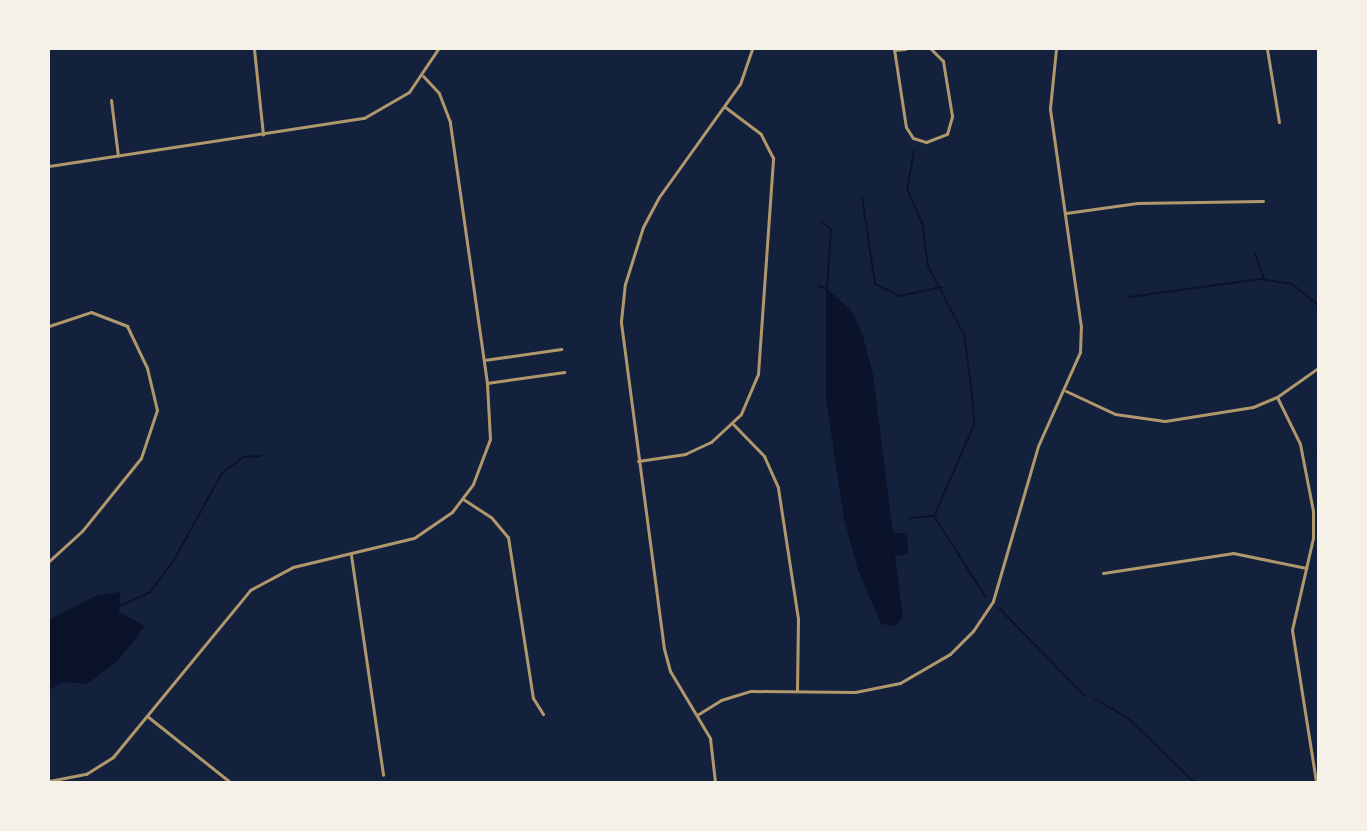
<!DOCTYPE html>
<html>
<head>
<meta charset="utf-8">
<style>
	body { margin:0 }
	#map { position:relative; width:1367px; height:831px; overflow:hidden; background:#14213d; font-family:Spectral,serif }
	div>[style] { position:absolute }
	.water>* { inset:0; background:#0b132b }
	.stream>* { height:2px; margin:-1px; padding:0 1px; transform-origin:1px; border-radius:1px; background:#0b132b }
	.minor>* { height:3px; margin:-1.5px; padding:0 1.5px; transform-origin:1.5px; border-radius:1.5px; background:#b1986c }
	span { translate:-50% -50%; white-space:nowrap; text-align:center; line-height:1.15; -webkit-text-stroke:4.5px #f6f1e7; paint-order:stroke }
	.frame { position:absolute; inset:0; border:50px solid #f6f1e7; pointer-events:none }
</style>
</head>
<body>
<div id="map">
	<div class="water">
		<i style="clip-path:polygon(826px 288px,851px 310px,862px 332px,873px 374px,893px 533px,907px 533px,908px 554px,895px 556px,903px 617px,896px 626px,881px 624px,858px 570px,844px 519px,826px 399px)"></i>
		<i style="clip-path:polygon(120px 592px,119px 612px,145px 626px,118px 661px,87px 684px,64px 682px,49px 690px,49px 616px,51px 619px,97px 595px)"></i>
	</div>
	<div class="stream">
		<i style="left:914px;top:151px;width:39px;rotate:100deg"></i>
		<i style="left:907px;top:189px;width:36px;rotate:66deg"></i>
		<i style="left:922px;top:222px;width:44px;rotate:82.2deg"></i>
		<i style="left:928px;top:266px;width:78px;rotate:62.4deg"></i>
		<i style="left:964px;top:335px;width:59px;rotate:82.1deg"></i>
		<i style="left:972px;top:393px;width:32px;rotate:86deg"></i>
		<i style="left:974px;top:425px;width:99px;rotate:113.7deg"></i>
		<i style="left:934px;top:516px;width:95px;rotate:57.5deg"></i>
		<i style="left:862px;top:196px;width:89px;rotate:81.6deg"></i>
		<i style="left:875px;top:284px;width:28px;rotate:26deg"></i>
		<i style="left:900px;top:296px;width:43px;rotate:-12.1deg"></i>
		<i style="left:821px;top:221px;width:13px;rotate:39deg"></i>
		<i style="left:831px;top:229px;width:61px;rotate:93.8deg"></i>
		<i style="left:1255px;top:253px;width:28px;rotate:71deg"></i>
		<i style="left:818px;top:286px;width:8px;rotate:14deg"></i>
		<i style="left:1129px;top:297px;width:133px;rotate:-7.8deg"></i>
		<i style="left:1261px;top:279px;width:31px;rotate:9deg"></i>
		<i style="left:1292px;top:284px;width:33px;rotate:39deg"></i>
		<i style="left:1317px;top:449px;width:1px"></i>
		<i style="left:910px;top:518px;width:24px;rotate:-5deg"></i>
		<i style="left:119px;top:606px;width:34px;rotate:-24deg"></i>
		<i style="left:150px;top:592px;width:40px;rotate:-53deg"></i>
		<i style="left:174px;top:560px;width:99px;rotate:-61.1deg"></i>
		<i style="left:222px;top:473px;width:26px;rotate:-37deg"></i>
		<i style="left:243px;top:457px;width:17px;rotate:-3deg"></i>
		<i style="left:999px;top:608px;width:123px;rotate:45.7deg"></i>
		<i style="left:1095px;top:699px;width:38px;rotate:30deg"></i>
		<i style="left:1128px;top:718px;width:92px;rotate:44.1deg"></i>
	</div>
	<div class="minor">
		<i style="left:254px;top:49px;width:86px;rotate:84deg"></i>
		<i style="left:894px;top:49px;width:79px;rotate:81.3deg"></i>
		<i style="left:906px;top:127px;width:13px;rotate:58deg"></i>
		<i style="left:913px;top:138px;width:14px;rotate:17deg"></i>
		<i style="left:926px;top:142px;width:22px;rotate:-21deg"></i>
		<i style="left:947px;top:134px;width:19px;rotate:-74deg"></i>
		<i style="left:952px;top:116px;width:56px;rotate:-99.3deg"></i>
		<i style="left:943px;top:61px;width:17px;rotate:-135deg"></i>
		<i style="left:1267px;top:49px;width:74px;rotate:80.7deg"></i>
		<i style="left:894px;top:50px;width:11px;rotate:-5deg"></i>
		<i style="left:111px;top:100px;width:56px;rotate:82.9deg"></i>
		<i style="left:49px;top:166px;width:319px;rotate:-8.7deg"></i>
		<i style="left:364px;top:118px;width:52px;rotate:-30deg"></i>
		<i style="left:409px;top:92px;width:52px;rotate:-56deg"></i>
		<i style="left:1066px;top:213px;width:72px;rotate:-8deg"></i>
		<i style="left:1137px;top:203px;width:126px;rotate:-0.9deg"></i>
		<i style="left:49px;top:326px;width:44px;rotate:-18.4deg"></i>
		<i style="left:91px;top:312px;width:39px;rotate:21deg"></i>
		<i style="left:127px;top:326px;width:47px;rotate:64.5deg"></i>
		<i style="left:147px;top:368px;width:43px;rotate:76.6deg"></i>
		<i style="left:157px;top:410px;width:51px;rotate:108.4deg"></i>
		<i style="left:141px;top:458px;width:94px;rotate:128.9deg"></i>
		<i style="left:82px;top:531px;width:45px;rotate:137.7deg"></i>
		<i style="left:484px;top:360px;width:78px;rotate:-8.1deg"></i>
		<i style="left:487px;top:383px;width:78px;rotate:-8.1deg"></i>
		<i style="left:1066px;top:391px;width:54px;rotate:25.1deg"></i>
		<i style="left:1115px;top:414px;width:50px;rotate:8deg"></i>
		<i style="left:1165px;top:421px;width:89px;rotate:-9deg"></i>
		<i style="left:1253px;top:407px;width:26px;rotate:-23deg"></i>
		<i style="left:1277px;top:397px;width:50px;rotate:-35.3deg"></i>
		<i style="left:1277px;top:397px;width:52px;rotate:63.9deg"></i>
		<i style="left:1300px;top:444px;width:68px;rotate:79deg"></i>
		<i style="left:1313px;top:511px;width:27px;rotate:90deg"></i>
		<i style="left:1313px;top:538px;width:94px;rotate:102.9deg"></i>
		<i style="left:1292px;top:630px;width:154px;rotate:81deg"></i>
		<i style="left:733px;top:424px;width:45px;rotate:45.9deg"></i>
		<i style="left:764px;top:456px;width:35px;rotate:66deg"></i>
		<i style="left:778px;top:488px;width:132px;rotate:81.3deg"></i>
		<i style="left:798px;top:618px;width:73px;rotate:90.8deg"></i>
		<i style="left:638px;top:461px;width:48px;rotate:-8.5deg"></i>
		<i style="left:685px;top:454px;width:29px;rotate:-25deg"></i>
		<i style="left:711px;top:442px;width:41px;rotate:-43deg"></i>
		<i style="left:741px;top:414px;width:43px;rotate:-67deg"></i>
		<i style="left:758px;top:374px;width:217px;rotate:-86deg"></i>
		<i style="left:773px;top:158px;width:27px;rotate:-117deg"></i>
		<i style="left:761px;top:134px;width:45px;rotate:-143.1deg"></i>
		<i style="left:463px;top:499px;width:33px;rotate:33deg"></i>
		<i style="left:491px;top:517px;width:26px;rotate:50deg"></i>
		<i style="left:508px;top:537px;width:163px;rotate:81.2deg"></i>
		<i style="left:533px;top:698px;width:19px;rotate:58deg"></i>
		<i style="left:351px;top:555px;width:222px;rotate:81.7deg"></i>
		<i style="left:1103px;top:573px;width:132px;rotate:-8.7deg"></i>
		<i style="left:1233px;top:553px;width:75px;rotate:11.6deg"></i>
		<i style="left:697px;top:715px;width:28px;rotate:-32deg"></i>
		<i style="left:721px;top:700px;width:31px;rotate:-17deg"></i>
		<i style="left:751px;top:691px;width:104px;rotate:0.6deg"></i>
		<i style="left:855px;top:692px;width:46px;rotate:-11.3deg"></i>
		<i style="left:900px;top:683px;width:58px;rotate:-30.1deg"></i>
		<i style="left:950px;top:654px;width:33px;rotate:-45deg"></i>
		<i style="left:973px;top:631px;width:36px;rotate:-56deg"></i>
		<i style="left:993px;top:601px;width:161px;rotate:-73.8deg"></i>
		<i style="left:1038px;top:446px;width:103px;rotate:-65.9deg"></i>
		<i style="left:1080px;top:352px;width:25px;rotate:-88deg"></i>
		<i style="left:1081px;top:327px;width:221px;rotate:-98.1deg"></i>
		<i style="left:1050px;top:108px;width:59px;rotate:-84.2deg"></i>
		<i style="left:147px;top:716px;width:106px;rotate:38.5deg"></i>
		<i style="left:49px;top:781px;width:38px;rotate:-11deg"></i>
		<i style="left:86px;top:774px;width:32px;rotate:-32deg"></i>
		<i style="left:113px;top:757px;width:216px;rotate:-50.6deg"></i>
		<i style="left:250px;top:590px;width:49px;rotate:-28.1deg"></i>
		<i style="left:293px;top:567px;width:124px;rotate:-13.5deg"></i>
		<i style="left:414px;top:538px;width:46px;rotate:-34.4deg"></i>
		<i style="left:452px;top:512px;width:35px;rotate:-53deg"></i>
		<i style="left:473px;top:484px;width:48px;rotate:-69.3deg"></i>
		<i style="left:490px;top:439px;width:56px;rotate:-93.1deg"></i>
		<i style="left:487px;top:383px;width:264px;rotate:-98.1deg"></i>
		<i style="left:450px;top:122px;width:31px;rotate:-111deg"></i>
		<i style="left:439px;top:93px;width:23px;rotate:-133deg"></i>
		<i style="left:715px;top:782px;width:44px;rotate:-96.5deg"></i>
		<i style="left:710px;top:738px;width:78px;rotate:-120.8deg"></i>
		<i style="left:670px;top:671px;width:23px;rotate:-105deg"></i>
		<i style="left:664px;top:649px;width:331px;rotate:-97.5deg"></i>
		<i style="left:621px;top:321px;width:37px;rotate:-84deg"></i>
		<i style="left:625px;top:284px;width:60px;rotate:-72.5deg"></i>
		<i style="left:643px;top:227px;width:34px;rotate:-62deg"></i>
		<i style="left:659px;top:197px;width:139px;rotate:-54.4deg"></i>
		<i style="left:740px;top:84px;width:37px;rotate:-71deg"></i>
	</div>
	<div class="frame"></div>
</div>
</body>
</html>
